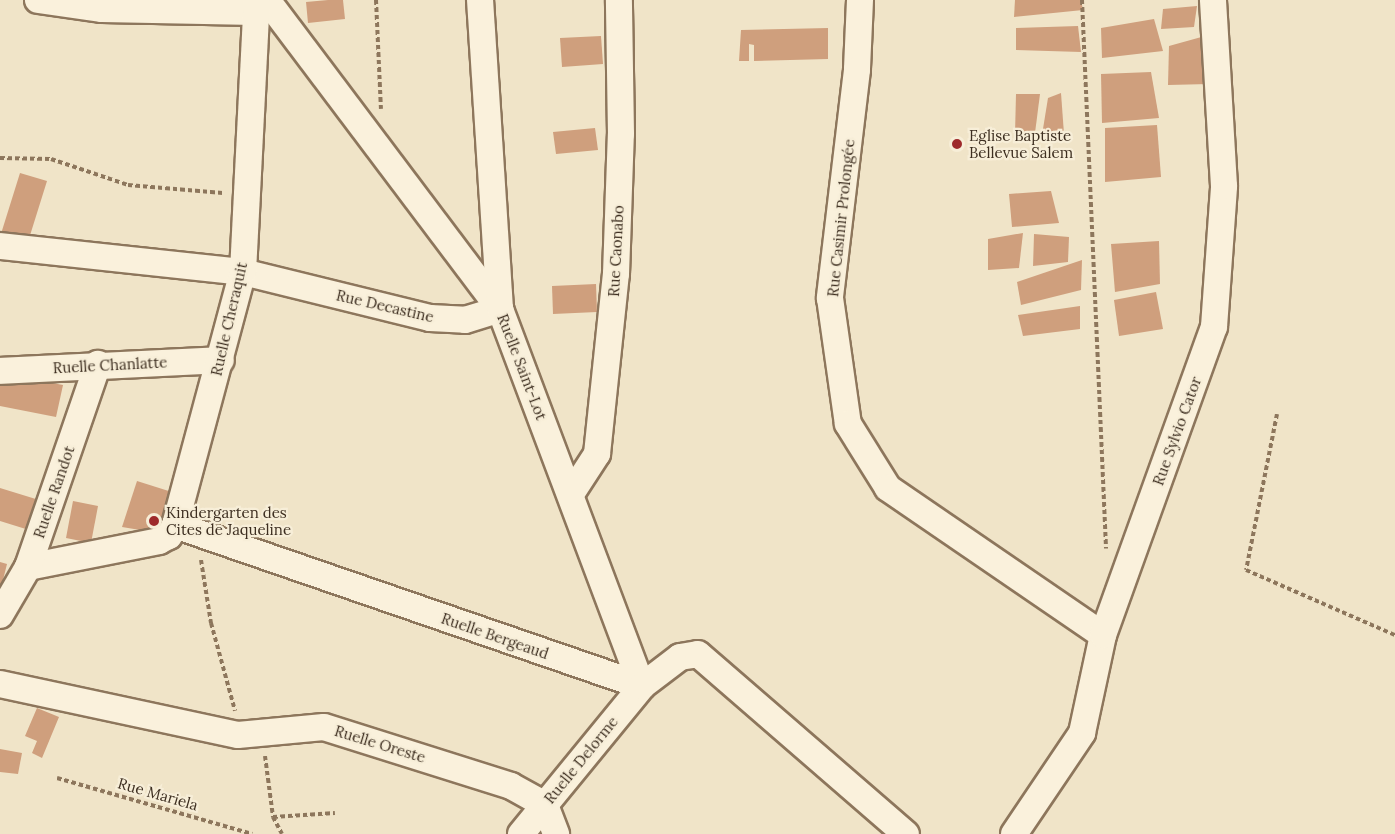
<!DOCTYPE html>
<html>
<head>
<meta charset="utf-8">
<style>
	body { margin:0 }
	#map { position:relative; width:1395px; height:834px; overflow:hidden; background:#f0e4c8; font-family:Lora,serif }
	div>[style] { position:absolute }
	.building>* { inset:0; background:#cf9f7d }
	.path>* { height:4px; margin-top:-2px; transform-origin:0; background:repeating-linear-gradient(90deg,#8d765c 0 4.5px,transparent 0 7.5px) }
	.roads { filter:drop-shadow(2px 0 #8d765c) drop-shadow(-2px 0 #8d765c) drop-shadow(0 2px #8d765c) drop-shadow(0 -2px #8d765c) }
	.minor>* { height:26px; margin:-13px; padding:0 13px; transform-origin:13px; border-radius:13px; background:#faf1dc }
	.dots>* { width:16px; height:16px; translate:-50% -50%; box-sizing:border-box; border:3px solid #f7eed8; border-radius:50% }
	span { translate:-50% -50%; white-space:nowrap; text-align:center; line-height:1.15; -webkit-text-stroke:4.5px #f7eed8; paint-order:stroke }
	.poi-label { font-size:15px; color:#3d2e20 }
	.left { translate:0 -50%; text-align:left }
	.street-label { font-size:15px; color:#3d2e20 }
</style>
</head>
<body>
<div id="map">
	<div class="building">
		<i style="clip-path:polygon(328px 0,343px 0,345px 19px,308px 23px,306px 2px)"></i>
		<i style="clip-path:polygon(1015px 0,1081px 0,1083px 10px,1014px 17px)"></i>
		<i style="clip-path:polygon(1197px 6px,1194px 27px,1161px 29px,1163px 9px)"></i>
		<i style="clip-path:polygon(1154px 19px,1163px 51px,1102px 58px,1101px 28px)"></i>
		<i style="clip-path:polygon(1078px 26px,1081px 52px,1016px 50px,1016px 28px)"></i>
		<i style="clip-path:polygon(828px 28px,828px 59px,754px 61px,754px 45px,749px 44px,749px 61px,739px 61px,741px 30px)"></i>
		<i style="clip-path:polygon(601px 36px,603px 64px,562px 67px,560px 38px)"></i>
		<i style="clip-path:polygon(1205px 36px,1209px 84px,1168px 85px,1169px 46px)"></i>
		<i style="clip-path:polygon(1151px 72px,1159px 118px,1102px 123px,1101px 74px)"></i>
		<i style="clip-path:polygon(1061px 93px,1064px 134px,1042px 135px,1048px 98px)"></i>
		<i style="clip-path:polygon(1016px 94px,1040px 94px,1035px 133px,1015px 134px)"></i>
		<i style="clip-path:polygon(1157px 125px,1161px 177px,1105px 182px,1105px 128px)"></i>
		<i style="clip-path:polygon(595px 128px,598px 150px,556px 154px,553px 132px)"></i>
		<i style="clip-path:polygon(20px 173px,47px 181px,27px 245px,0 237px)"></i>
		<i style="clip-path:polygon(1051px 191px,1059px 223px,1012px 227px,1009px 194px)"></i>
		<i style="clip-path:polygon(1023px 233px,1019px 268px,988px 270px,988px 239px)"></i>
		<i style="clip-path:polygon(1034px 234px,1069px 237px,1068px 262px,1033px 266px)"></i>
		<i style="clip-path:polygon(1159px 241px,1160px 284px,1115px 292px,1111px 244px)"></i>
		<i style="clip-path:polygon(1082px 260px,1081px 290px,1021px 305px,1017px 282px)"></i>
		<i style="clip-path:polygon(596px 284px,597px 312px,553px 314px,552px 286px)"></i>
		<i style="clip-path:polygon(1156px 292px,1163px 329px,1119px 336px,1114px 300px)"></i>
		<i style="clip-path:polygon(1080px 306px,1080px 329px,1023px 336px,1018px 315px)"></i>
		<i style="clip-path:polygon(0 373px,63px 385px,56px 417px,0 406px)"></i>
		<i style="clip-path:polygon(137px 481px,175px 493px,163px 525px,140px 530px,122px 527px)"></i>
		<i style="clip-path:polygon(0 488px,39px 500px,29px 530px,0 521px)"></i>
		<i style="clip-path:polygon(73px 501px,98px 506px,91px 543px,66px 538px)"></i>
		<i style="clip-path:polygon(0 562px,7px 564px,1px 588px,0 588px)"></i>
		<i style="clip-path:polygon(37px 708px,59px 717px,42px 758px,32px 753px,37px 741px,25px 736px)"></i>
		<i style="clip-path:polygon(0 749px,22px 753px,18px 774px,0 772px)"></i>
	</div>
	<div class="path">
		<i style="left:376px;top:0;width:109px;rotate:87.4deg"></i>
		<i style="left:1082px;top:0;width:549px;rotate:87.49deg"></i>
		<i style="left:0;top:158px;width:51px;rotate:1.1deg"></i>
		<i style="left:51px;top:159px;width:81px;rotate:18.7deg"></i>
		<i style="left:128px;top:185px;width:95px;rotate:4.8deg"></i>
		<i style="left:1277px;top:414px;width:159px;rotate:101.2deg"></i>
		<i style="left:1246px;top:570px;width:163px;rotate:23.6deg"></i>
		<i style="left:201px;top:560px;width:64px;rotate:81deg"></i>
		<i style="left:211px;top:623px;width:91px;rotate:74.7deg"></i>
		<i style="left:265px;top:756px;width:62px;rotate:82.5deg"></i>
		<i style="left:273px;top:817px;width:19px;rotate:62deg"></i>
		<i style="left:57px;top:778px;width:203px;rotate:16deg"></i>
		<i style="left:273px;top:817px;width:62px;rotate:-3.7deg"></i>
	</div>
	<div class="roads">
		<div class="minor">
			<i style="left:38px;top:0;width:65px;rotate:8deg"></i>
			<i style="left:102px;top:9px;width:153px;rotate:1.1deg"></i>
			<i style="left:267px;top:0;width:387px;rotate:53deg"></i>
			<i style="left:500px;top:309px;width:403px;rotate:69.4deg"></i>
			<i style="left:860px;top:0;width:70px;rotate:92.5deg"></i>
			<i style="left:857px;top:70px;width:230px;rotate:96.8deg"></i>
			<i style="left:830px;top:298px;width:127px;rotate:81.9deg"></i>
			<i style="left:848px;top:424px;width:75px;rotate:58deg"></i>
			<i style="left:888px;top:488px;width:260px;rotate:34.4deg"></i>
			<i style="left:0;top:246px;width:244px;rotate:6.1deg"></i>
			<i style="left:243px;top:272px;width:193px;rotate:13.8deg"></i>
			<i style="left:430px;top:318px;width:35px;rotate:3deg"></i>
			<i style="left:465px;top:320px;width:37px;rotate:-17deg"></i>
			<i style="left:500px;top:309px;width:310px;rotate:-93.7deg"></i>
			<i style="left:0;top:371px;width:221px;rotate:-2.8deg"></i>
			<i style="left:571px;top:494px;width:48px;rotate:-57deg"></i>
			<i style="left:597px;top:454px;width:181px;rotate:-84deg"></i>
			<i style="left:616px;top:274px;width:140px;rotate:-88deg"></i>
			<i style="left:621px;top:134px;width:134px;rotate:-90.9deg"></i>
			<i style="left:175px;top:525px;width:262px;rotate:-75deg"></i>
			<i style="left:243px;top:272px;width:272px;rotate:-87.1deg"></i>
			<i style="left:28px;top:567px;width:134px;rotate:-11.2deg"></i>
			<i style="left:159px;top:541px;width:11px;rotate:-27deg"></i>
			<i style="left:169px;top:536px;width:13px;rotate:-61deg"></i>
			<i style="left:175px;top:525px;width:494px;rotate:19deg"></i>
			<i style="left:0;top:615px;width:56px;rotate:-59.7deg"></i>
			<i style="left:28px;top:567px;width:215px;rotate:-71deg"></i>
			<i style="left:0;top:684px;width:243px;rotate:12.1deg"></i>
			<i style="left:238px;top:735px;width:86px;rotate:-5.3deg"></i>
			<i style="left:324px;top:727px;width:196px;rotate:17.5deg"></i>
			<i style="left:511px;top:786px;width:39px;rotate:29deg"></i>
			<i style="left:545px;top:805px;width:31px;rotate:69deg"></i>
			<i style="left:521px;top:834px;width:191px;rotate:-50.7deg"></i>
			<i style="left:642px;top:686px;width:48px;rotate:-37.3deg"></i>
			<i style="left:680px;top:657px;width:18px;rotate:-9deg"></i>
			<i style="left:698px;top:654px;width:275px;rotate:40.9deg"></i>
			<i style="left:1014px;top:834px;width:122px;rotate:-56deg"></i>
			<i style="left:1082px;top:733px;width:100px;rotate:-77.9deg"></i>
			<i style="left:1103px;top:635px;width:327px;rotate:-70.2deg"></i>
			<i style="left:1214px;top:327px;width:141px;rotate:-85.9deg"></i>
			<i style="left:1224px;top:186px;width:186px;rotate:-93.4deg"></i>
		</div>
	</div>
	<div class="dots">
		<i style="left:957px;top:144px;background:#9e2a2b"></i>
		<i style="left:154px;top:521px;background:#9e2a2b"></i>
	</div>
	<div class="poi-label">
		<span class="left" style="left:969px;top:144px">Eglise Baptiste<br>Bellevue Salem</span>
		<span class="left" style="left:166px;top:521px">Kindergarten des<br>Cites de Jaqueline</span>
	</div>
	<div class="street-label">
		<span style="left:841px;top:218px;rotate:-84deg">Rue Casimir Prolongée</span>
		<span style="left:616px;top:251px;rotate:-87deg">Rue Caonabo</span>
		<span style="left:385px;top:306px;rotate:13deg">Rue Decastine</span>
		<span style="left:229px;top:319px;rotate:-77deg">Ruelle Cheraquit</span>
		<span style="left:110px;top:365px;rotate:-3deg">Ruelle Chanlatte</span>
		<span style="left:522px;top:367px;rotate:69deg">Ruelle Saint-Lot</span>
		<span style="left:1177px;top:431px;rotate:-70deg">Rue Sylvio Cator</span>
		<span style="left:54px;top:492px;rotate:-71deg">Ruelle Randot</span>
		<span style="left:495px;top:636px;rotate:19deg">Ruelle Bergeaud</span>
		<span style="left:380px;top:744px;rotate:17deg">Ruelle Oreste</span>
		<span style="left:581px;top:760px;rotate:-51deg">Ruelle Delorme</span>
		<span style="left:158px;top:794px;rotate:16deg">Rue Mariela</span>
	</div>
</div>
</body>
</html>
